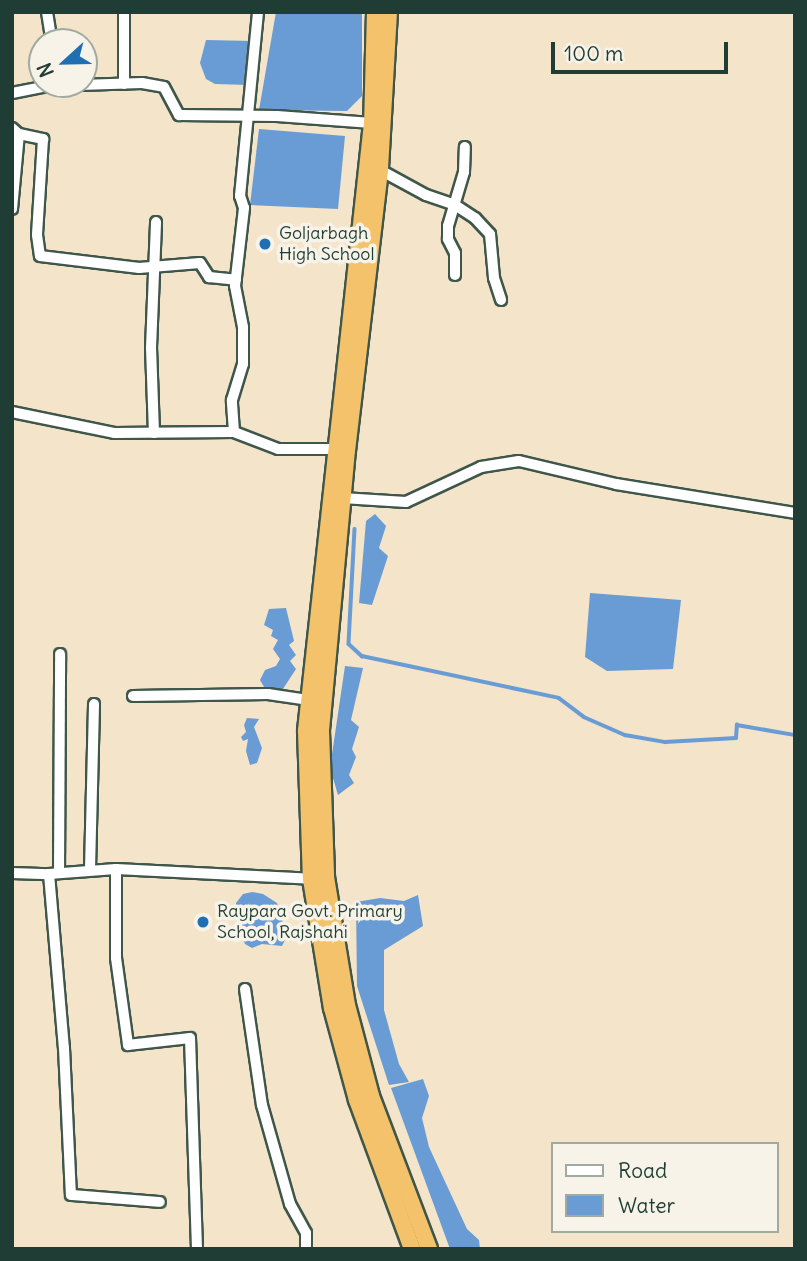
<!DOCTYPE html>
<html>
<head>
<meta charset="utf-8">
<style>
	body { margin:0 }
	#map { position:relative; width:807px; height:1261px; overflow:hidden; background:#f3e4ca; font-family:Delius,sans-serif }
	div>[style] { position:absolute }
	.water>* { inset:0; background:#699cd4 }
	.stream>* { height:3.5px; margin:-1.75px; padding:0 1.75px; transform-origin:1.75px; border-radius:1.75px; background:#699cd4 }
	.roads { filter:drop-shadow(2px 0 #3f564a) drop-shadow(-2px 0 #3f564a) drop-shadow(0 2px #3f564a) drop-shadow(0 -2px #3f564a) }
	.minor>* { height:10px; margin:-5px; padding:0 5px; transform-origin:5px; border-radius:5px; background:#fff }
	.trunk>* { height:16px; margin:-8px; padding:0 8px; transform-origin:8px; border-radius:8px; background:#f3c26a }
	.dots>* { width:19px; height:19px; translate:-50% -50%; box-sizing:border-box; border:4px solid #f7f3e8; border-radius:50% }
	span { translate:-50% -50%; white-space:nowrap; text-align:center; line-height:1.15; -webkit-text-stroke:7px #f7f3e8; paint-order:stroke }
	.poi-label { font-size:18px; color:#1f3d34 }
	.left { translate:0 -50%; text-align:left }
	.frame { position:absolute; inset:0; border:14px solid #1f3d34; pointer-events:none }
	.legend { position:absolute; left:551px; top:1142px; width:228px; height:91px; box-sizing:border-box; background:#f7f3e8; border:2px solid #a1aaa0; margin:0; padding:9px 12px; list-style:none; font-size:21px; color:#1f3d34 }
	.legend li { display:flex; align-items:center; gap:14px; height:35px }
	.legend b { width:35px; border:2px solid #a1aaa0 }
	.north { position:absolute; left:28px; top:28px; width:70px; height:70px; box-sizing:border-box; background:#f7f3e8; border:2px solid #a1aaa0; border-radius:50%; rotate:248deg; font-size:19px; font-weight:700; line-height:28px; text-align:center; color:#1f3d34 }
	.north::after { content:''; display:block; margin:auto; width:24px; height:32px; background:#1f6fb2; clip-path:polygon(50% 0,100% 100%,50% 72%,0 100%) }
	.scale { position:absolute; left:551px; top:42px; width:177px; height:32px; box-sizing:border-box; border:4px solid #1f3d34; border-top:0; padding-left:9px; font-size:21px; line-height:24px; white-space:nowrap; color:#1f3d34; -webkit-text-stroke:5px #f7f3e8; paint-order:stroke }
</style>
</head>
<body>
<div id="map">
	<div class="water">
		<i style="clip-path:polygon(276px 12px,362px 12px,362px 96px,347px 111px,259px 110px)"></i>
		<i style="clip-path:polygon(206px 40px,253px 41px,249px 85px,215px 84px,206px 79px,200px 63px)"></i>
		<i style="clip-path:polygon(259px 129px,345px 136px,338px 209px,250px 205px)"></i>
		<i style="clip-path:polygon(375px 514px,386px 526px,379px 548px,388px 556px,372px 605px,359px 603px,366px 521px)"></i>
		<i style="clip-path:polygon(590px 593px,681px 600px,673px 669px,607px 671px,585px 657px)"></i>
		<i style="clip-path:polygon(286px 608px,294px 641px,289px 645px,296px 655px,290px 661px,296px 669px,281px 692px,267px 692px,260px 680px,265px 670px,276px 666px,280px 659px,273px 649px,278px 640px,271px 636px,273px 630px,264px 625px,269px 609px)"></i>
		<i style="clip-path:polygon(345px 666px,363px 668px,351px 720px,359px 727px,352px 749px,356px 757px,349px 775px,354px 783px,338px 795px,330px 768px)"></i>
		<i style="clip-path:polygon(247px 718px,259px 719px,254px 727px,262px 748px,257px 763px,250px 765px,246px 751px,248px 739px,243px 741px,241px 737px,246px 732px,244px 725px)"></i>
		<i style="clip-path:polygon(252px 892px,263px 894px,277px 903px,287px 936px,282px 946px,262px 944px,252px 948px,245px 944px,237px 925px,236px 903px,243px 894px)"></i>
		<i style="clip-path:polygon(418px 895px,423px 926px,384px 950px,384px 1010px,399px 1064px,409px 1082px,389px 1085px,357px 986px,356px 902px,380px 898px,404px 901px)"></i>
		<i style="clip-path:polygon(423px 1079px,429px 1096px,422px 1118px,429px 1147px,467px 1229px,479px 1240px,480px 1249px,450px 1249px,391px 1088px)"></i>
	</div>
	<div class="stream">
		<i style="left:355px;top:529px;width:115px;rotate:93deg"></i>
		<i style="left:349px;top:644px;width:18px;rotate:43deg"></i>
		<i style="left:362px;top:656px;width:201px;rotate:12deg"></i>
		<i style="left:559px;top:698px;width:31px;rotate:37deg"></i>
		<i style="left:584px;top:717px;width:45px;rotate:23.7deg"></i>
		<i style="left:625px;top:735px;width:41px;rotate:9.9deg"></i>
		<i style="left:665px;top:742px;width:71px;rotate:-3.2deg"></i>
		<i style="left:736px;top:738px;width:13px;rotate:-86deg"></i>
		<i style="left:737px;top:725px;width:59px;rotate:9.8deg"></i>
	</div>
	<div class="roads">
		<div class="minor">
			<i style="left:47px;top:12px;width:30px;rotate:81deg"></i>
			<i style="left:124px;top:12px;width:72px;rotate:90deg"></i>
			<i style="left:12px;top:93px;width:37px;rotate:-11deg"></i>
			<i style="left:48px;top:86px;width:94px;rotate:-1.8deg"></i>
			<i style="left:142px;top:83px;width:22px;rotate:10deg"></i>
			<i style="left:164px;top:87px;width:32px;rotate:62deg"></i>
			<i style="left:179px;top:115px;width:98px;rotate:0.6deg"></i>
			<i style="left:277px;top:116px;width:95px;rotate:4.2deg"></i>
			<i style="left:12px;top:128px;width:9px;rotate:41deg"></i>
			<i style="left:19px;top:134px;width:25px;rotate:12deg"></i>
			<i style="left:43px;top:139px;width:96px;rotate:93.6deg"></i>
			<i style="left:37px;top:235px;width:21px;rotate:82deg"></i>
			<i style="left:40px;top:256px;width:100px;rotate:6.9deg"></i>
			<i style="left:139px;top:268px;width:61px;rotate:-4.7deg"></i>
			<i style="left:200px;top:263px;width:17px;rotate:57deg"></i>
			<i style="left:209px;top:277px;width:27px;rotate:6deg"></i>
			<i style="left:380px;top:170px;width:52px;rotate:28.5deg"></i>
			<i style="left:426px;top:195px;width:31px;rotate:19deg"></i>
			<i style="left:455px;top:205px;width:24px;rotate:33deg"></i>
			<i style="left:475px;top:218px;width:22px;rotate:47deg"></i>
			<i style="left:490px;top:234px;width:44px;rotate:84.8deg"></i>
			<i style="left:494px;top:278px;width:23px;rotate:72deg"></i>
			<i style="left:12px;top:209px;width:75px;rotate:-84.7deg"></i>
			<i style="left:455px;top:275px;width:22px;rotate:-90deg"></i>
			<i style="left:455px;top:253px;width:16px;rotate:-117deg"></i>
			<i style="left:448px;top:239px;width:13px;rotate:-90deg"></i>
			<i style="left:448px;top:226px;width:56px;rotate:-73.5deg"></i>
			<i style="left:464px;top:172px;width:25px;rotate:-88deg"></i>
			<i style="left:12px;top:412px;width:104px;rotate:11.6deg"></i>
			<i style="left:114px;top:433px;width:120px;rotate:-0.5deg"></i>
			<i style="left:234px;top:432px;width:47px;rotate:21.1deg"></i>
			<i style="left:278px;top:449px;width:58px"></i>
			<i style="left:234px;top:432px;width:32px;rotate:-94deg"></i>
			<i style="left:232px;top:400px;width:38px;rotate:-73deg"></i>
			<i style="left:243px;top:364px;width:37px;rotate:-90deg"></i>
			<i style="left:243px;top:327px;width:42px;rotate:-101deg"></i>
			<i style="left:235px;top:286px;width:79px;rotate:-83.4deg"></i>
			<i style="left:244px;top:208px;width:13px;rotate:-108deg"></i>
			<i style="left:240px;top:196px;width:185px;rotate:-84.4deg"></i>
			<i style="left:154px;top:433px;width:85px;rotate:-92deg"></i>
			<i style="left:151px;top:348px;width:126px;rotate:-87.7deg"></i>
			<i style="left:342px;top:498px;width:64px;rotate:3.6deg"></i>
			<i style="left:406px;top:502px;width:83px;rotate:-25deg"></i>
			<i style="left:481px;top:467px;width:38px;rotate:-9deg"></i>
			<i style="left:519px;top:461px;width:100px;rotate:13.3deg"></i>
			<i style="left:616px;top:484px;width:181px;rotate:9.2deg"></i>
			<i style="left:133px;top:696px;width:135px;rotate:-0.8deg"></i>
			<i style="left:268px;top:694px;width:40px;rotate:8.5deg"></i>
			<i style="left:90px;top:869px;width:165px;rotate:-88.6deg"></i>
			<i style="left:116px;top:869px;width:89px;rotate:90deg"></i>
			<i style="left:116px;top:958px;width:88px;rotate:82.1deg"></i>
			<i style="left:128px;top:1045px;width:62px;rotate:-6.4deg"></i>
			<i style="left:190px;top:1038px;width:211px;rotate:88.1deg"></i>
			<i style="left:59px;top:871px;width:217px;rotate:-89.7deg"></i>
			<i style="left:12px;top:873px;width:37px;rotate:2deg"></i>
			<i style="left:49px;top:874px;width:67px;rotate:-4.3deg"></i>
			<i style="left:116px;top:869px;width:195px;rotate:2.9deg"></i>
			<i style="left:49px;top:874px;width:175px;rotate:85.1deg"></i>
			<i style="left:64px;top:1048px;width:147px;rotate:87.3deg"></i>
			<i style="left:71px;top:1195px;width:89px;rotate:4.5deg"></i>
			<i style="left:245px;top:989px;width:117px;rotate:81.7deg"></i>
			<i style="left:262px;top:1105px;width:103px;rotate:74.2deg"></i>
			<i style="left:290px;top:1204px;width:33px;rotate:61deg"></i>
			<i style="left:306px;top:1233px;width:16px;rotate:90deg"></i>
		</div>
		<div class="trunk">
			<i style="left:375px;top:12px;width:111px;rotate:91.5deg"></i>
			<i style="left:372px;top:123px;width:612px;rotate:96.2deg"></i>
			<i style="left:306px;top:731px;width:148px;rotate:88.1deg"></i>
			<i style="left:311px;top:879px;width:131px;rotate:80.8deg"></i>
			<i style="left:332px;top:1008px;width:95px;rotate:74.8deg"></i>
			<i style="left:357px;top:1100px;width:159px;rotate:69.7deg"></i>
			<i style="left:389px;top:12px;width:158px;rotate:93.3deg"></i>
			<i style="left:380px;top:170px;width:282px;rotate:96.7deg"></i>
			<i style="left:347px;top:450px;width:282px;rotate:95.3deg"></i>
			<i style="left:321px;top:731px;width:146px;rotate:88deg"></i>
			<i style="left:326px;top:877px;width:130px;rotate:80.7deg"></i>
			<i style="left:347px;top:1005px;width:94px;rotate:75.2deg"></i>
			<i style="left:371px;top:1096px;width:164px;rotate:69.2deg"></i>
		</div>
	</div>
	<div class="dots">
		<i style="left:265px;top:244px;background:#1f6fb2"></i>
		<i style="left:203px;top:922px;background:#1f6fb2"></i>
	</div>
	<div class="poi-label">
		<span class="left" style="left:279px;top:244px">Goljarbagh<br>High School</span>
		<span class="left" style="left:217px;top:922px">Raypara Govt. Primary<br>School, Rajshahi</span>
	</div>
	<div class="frame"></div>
	<ul class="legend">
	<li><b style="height:9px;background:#fff"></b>Road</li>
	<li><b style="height:19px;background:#699cd4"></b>Water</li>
	</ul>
	<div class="north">N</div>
	<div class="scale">100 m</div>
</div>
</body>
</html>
